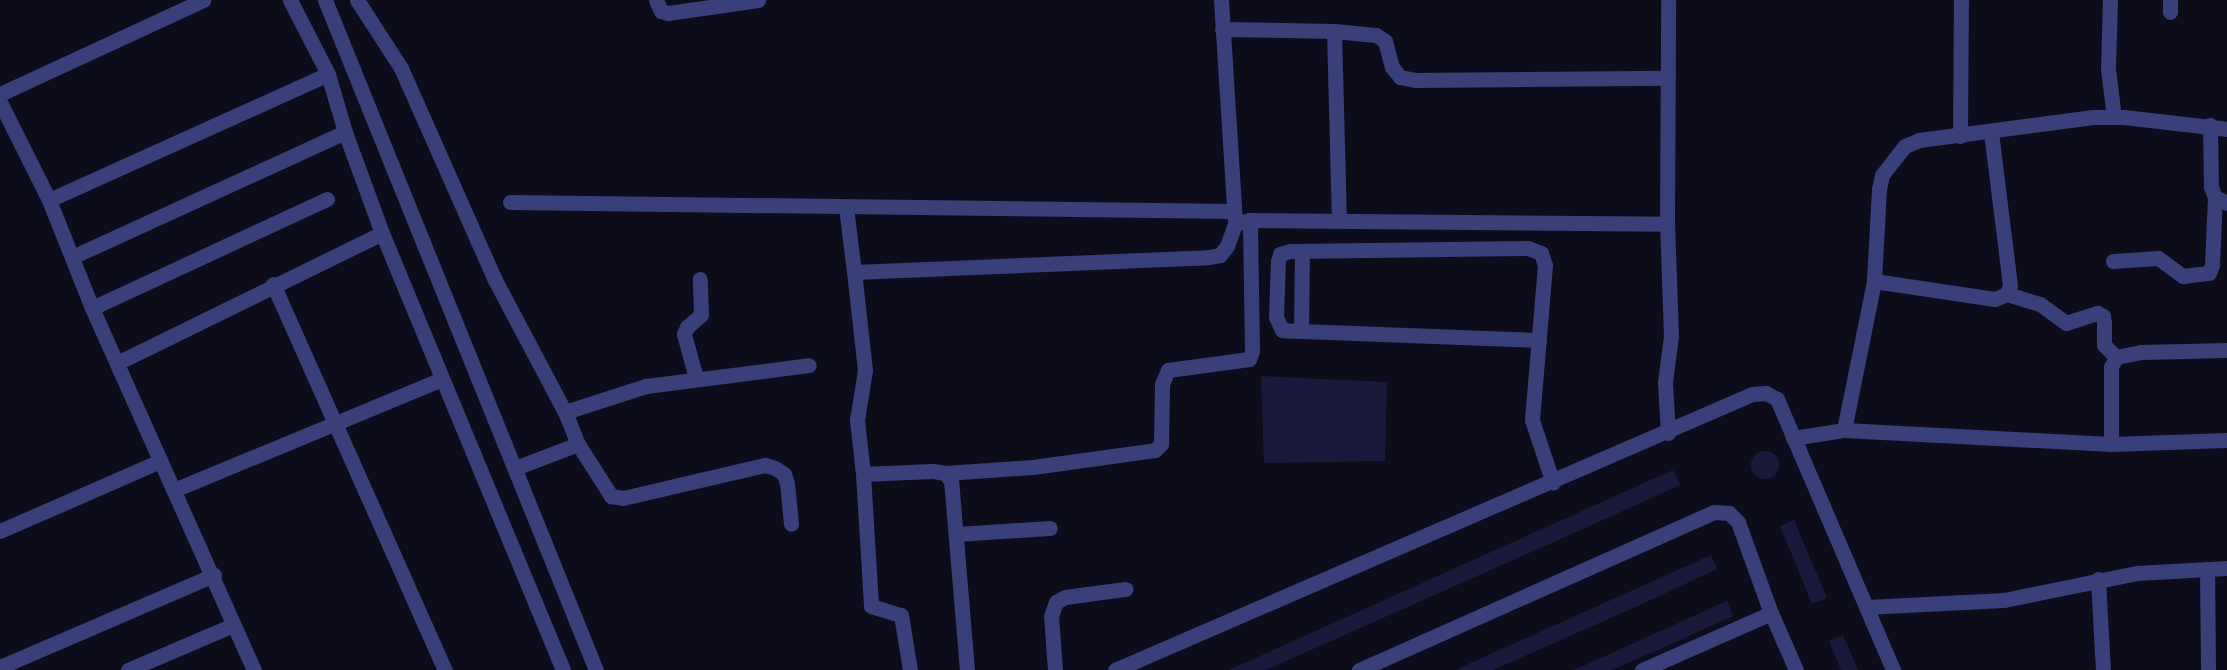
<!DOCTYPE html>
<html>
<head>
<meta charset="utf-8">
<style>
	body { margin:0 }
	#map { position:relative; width:2227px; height:670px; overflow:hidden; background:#0c0c1b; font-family:"Fira Sans Condensed",sans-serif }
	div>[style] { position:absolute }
	.building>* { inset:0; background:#1b193b }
	.round { border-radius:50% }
	.minor>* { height:15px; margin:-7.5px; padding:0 7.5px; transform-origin:7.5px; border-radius:7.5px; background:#393f78 }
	span { translate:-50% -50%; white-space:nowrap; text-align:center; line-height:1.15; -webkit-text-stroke:4px #0c0c1b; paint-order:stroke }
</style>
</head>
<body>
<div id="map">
	<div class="building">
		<i style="clip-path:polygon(1261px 376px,1387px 382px,1385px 461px,1264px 463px)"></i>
		<i class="round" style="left:1751px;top:451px;width:28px;height:28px"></i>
		<i style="clip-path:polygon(1673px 470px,1680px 485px,1603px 520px,1266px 670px,1229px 670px)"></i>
		<i style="clip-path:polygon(1794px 520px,1827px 598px,1812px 604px,1780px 526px)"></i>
		<i style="clip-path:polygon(1711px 555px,1717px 569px,1640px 605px,1493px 670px,1455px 670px)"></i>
		<i style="clip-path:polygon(1727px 601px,1733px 616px,1656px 651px,1611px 670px,1574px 670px)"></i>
		<i style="clip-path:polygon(1843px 635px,1858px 670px,1841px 670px,1829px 641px)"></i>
	</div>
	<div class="minor">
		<i style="left:290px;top:0;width:83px;rotate:62.8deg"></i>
		<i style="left:328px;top:74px;width:60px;rotate:73.7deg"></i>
		<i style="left:345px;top:132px;width:108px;rotate:69.9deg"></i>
		<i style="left:382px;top:233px;width:473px;rotate:67.5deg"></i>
		<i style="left:325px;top:0;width:723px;rotate:67.98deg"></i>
		<i style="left:357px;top:0;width:81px;rotate:57.1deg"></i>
		<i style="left:401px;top:68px;width:232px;rotate:66.1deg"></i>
		<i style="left:495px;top:280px;width:149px;rotate:62.1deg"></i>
		<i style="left:565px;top:412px;width:35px;rotate:68deg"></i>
		<i style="left:578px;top:444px;width:67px;rotate:159.1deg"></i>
		<i style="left:656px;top:0;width:12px;rotate:66deg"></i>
		<i style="left:661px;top:11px;width:7px;rotate:16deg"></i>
		<i style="left:668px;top:13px;width:91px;rotate:-8.2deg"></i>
		<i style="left:1221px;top:0;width:221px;rotate:86.4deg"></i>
		<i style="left:2110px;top:0;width:69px;rotate:91.7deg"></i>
		<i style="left:2108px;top:69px;width:48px;rotate:82.9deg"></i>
		<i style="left:2170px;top:0;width:12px;rotate:90deg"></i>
		<i style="left:1222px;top:29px;width:112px;rotate:1deg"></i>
		<i style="left:1334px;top:31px;width:188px;rotate:88.5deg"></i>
		<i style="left:1334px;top:31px;width:42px;rotate:5.4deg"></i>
		<i style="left:1376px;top:35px;width:11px;rotate:34deg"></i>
		<i style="left:1385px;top:41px;width:27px;rotate:75deg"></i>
		<i style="left:1392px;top:67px;width:13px;rotate:51deg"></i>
		<i style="left:1400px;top:77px;width:15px;rotate:11deg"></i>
		<i style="left:1415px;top:80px;width:253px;rotate:-0.5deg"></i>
		<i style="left:0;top:94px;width:224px;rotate:-24.8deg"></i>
		<i style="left:0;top:102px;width:110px;rotate:63.4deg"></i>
		<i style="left:49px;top:200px;width:116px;rotate:68.3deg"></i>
		<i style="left:92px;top:308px;width:397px;rotate:65.9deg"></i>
		<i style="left:2210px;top:125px;width:62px;rotate:89.1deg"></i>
		<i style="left:2211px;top:187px;width:11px;rotate:68deg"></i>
		<i style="left:2215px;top:197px;width:13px;rotate:27deg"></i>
		<i style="left:1960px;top:136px;width:136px;rotate:-89.6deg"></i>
		<i style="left:49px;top:200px;width:306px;rotate:-24.3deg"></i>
		<i style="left:510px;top:202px;width:724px;rotate:0.71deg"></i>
		<i style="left:846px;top:207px;width:65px;rotate:83deg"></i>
		<i style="left:72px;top:257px;width:300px;rotate:-24.6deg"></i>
		<i style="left:2113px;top:261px;width:45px;rotate:-3.8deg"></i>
		<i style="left:2158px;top:258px;width:31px;rotate:36deg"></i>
		<i style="left:2183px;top:276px;width:26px;rotate:-7deg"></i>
		<i style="left:2209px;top:273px;width:9px;rotate:-69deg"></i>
		<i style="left:2212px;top:265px;width:68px;rotate:-87.5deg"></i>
		<i style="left:1874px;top:281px;width:122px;rotate:8.5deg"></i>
		<i style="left:1995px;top:299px;width:13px;rotate:-23deg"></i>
		<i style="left:2007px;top:294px;width:9px;rotate:-72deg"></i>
		<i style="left:2010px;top:285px;width:153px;rotate:-97.1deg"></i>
		<i style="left:273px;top:284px;width:423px;rotate:66deg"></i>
		<i style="left:2007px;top:294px;width:34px;rotate:17deg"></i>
		<i style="left:2040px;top:304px;width:32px;rotate:36deg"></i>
		<i style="left:2066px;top:323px;width:33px;rotate:-18deg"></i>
		<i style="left:2097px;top:313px;width:7px;rotate:27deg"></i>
		<i style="left:2103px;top:316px;width:7px;rotate:82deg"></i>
		<i style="left:2104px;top:323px;width:22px;rotate:90deg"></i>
		<i style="left:2104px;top:345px;width:17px;rotate:45deg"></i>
		<i style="left:92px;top:308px;width:259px;rotate:-24.9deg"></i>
		<i style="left:1301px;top:331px;width:80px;rotate:-89.3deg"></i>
		<i style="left:1539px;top:340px;width:257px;rotate:-177.8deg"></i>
		<i style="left:1282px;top:330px;width:14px;rotate:-115deg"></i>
		<i style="left:1276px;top:317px;width:56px;rotate:-88deg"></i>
		<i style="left:1278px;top:261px;width:7px;rotate:-74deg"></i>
		<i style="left:1280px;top:254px;width:10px;rotate:-17deg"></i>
		<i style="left:1290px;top:251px;width:238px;rotate:-0.7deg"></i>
		<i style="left:1528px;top:248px;width:14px;rotate:21deg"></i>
		<i style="left:1541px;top:253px;width:13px;rotate:72deg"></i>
		<i style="left:1545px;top:265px;width:156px;rotate:94.8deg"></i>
		<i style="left:1532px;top:420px;width:66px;rotate:71.6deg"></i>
		<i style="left:117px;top:363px;width:295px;rotate:-26.1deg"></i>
		<i style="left:696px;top:378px;width:46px;rotate:-105.3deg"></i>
		<i style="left:684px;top:334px;width:8px;rotate:-67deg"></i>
		<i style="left:687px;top:327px;width:18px;rotate:-41deg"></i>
		<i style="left:701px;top:315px;width:36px;rotate:-92deg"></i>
		<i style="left:565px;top:412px;width:85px;rotate:-17.8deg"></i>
		<i style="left:646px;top:386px;width:164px;rotate:-7.3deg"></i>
		<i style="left:1844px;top:430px;width:152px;rotate:-78.6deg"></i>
		<i style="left:1874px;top:281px;width:92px;rotate:-86.9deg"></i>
		<i style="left:1879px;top:189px;width:14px;rotate:-78deg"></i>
		<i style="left:1882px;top:175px;width:37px;rotate:-52deg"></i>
		<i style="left:1905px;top:146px;width:15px;rotate:-23deg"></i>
		<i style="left:1919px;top:140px;width:176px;rotate:-7.5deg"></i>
		<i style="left:2093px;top:117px;width:31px"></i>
		<i style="left:2124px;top:117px;width:104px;rotate:6.6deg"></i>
		<i style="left:1668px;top:433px;width:51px;rotate:-93.4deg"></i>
		<i style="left:1665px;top:382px;width:46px;rotate:-82.6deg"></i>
		<i style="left:1671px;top:336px;width:112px;rotate:-92deg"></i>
		<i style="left:1667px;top:224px;width:224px;rotate:-89.7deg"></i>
		<i style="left:1793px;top:438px;width:52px;rotate:-8.9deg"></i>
		<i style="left:1844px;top:430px;width:267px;rotate:3deg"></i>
		<i style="left:2111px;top:444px;width:116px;rotate:-2deg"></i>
		<i style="left:578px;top:444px;width:62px;rotate:57.6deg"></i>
		<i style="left:611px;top:496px;width:12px;rotate:9deg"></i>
		<i style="left:623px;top:498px;width:146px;rotate:-13.1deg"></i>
		<i style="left:765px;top:465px;width:10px;rotate:17deg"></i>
		<i style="left:775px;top:468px;width:11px;rotate:34deg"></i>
		<i style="left:784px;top:474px;width:9px;rotate:72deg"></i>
		<i style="left:787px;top:483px;width:41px;rotate:84.4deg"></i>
		<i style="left:2111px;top:444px;width:77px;rotate:-90deg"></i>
		<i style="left:2111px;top:367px;width:11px;rotate:-63deg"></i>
		<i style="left:2116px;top:357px;width:25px;rotate:-11deg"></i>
		<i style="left:2141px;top:352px;width:86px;rotate:-1.3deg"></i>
		<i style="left:945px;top:473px;width:88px;rotate:-3.9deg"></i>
		<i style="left:1033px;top:467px;width:123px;rotate:-7.9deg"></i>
		<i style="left:1155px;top:450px;width:8px;rotate:-45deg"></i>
		<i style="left:1161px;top:444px;width:60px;rotate:-89deg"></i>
		<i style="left:1162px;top:384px;width:15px;rotate:-67deg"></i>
		<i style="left:1168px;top:370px;width:82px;rotate:-7.7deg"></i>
		<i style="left:1249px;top:359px;width:9px;rotate:-69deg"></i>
		<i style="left:1252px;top:351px;width:131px;rotate:-90.9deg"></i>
		<i style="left:863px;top:474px;width:132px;rotate:86.5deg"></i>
		<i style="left:871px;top:606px;width:31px;rotate:17deg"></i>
		<i style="left:901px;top:615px;width:56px;rotate:80.7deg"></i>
		<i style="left:174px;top:490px;width:290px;rotate:-22.5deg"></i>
		<i style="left:0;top:531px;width:175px;rotate:-23.6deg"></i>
		<i style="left:957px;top:534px;width:93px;rotate:-3.7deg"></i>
		<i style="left:2207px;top:569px;width:101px;rotate:89.4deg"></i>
		<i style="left:2098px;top:579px;width:91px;rotate:86.9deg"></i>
		<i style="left:1866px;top:607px;width:138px;rotate:-2.9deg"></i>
		<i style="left:2004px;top:600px;width:136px;rotate:-11.5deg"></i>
		<i style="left:2137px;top:573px;width:90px;rotate:-3.2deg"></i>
		<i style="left:0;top:667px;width:233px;rotate:-23.3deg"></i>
		<i style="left:128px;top:670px;width:114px;rotate:-23.2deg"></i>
		<i style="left:967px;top:670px;width:190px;rotate:-94.8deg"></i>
		<i style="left:951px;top:481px;width:10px;rotate:-127deg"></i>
		<i style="left:945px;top:473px;width:13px;rotate:-171deg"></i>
		<i style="left:932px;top:471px;width:69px;rotate:177.5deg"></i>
		<i style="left:863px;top:474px;width:54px;rotate:-96.3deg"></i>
		<i style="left:857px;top:420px;width:51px;rotate:-80.9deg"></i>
		<i style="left:865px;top:370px;width:99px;rotate:-96.4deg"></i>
		<i style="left:854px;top:272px;width:355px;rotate:-2.4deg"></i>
		<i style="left:1209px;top:257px;width:11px;rotate:-10deg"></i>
		<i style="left:1220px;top:255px;width:11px;rotate:-52deg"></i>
		<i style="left:1227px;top:246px;width:23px;rotate:-70deg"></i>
		<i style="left:1235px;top:224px;width:16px;rotate:-15deg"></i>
		<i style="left:1250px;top:220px;width:417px;rotate:0.5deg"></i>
		<i style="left:1055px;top:670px;width:54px;rotate:-94.2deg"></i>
		<i style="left:1051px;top:616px;width:15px;rotate:-70deg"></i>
		<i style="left:1056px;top:602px;width:10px;rotate:-29deg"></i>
		<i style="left:1065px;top:597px;width:61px;rotate:-7.6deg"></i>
		<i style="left:1115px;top:670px;width:694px;rotate:-23.43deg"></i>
		<i style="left:1752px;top:394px;width:14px;rotate:-4deg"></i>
		<i style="left:1766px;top:393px;width:13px;rotate:29deg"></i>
		<i style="left:1777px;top:399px;width:295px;rotate:66.8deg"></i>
		<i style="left:1359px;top:670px;width:389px;rotate:-24deg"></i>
		<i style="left:1714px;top:512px;width:15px;rotate:4deg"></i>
		<i style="left:1729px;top:513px;width:13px;rotate:45deg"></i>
		<i style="left:1738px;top:522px;width:97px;rotate:70.1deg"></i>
		<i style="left:1771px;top:613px;width:62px;rotate:66.3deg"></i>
		<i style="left:1642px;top:670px;width:141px;rotate:-23.8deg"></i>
	</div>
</div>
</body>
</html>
